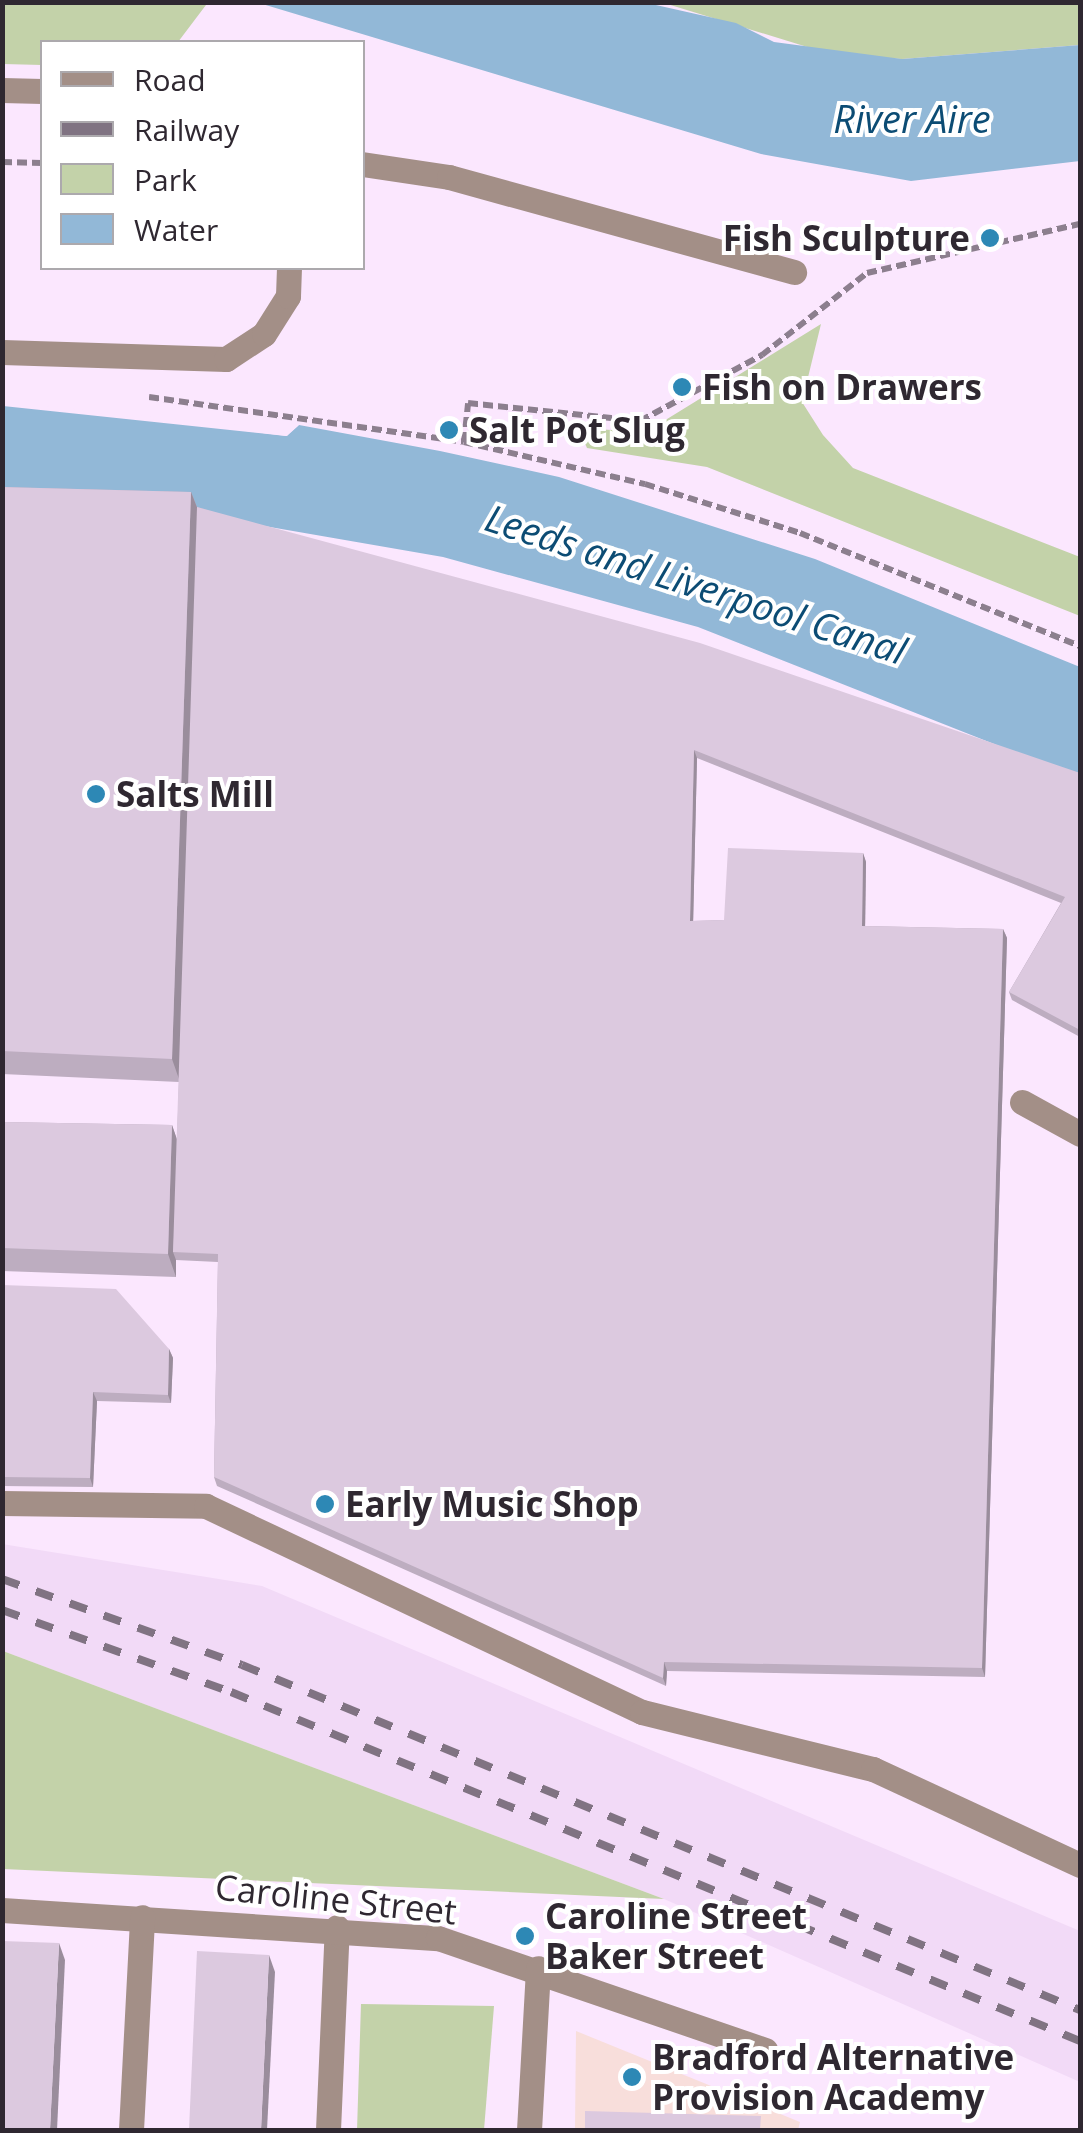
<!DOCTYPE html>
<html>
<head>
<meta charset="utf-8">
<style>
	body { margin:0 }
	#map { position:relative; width:1083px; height:2133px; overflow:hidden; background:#fbe7fe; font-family:"Open Sans",sans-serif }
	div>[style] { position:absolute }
	.built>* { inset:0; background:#f2daf7 }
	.education>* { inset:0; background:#f8dedb }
	.green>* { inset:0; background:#c3d2a9 }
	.water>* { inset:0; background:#92b8d7 }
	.pier>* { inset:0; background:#fbe7fe }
	.path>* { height:6px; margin-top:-3px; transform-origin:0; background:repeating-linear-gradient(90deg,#8c7f8e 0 10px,transparent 0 15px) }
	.lane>* { height:25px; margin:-12.5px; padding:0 12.5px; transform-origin:12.5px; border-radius:12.5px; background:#a38f87 }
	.street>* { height:25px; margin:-12.5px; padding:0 12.5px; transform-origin:12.5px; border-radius:12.5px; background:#a38f87 }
	.rail>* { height:8px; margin-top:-4px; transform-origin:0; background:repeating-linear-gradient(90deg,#807382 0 18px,transparent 0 36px) }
	.wall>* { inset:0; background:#bdadc0 }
	.shaded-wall>* { inset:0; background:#9a8d9c }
	.building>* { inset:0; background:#dcc9df }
	.dots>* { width:28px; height:28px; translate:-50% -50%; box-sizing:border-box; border:5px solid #fff; border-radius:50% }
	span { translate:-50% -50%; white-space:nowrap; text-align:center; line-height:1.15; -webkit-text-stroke:8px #fff; paint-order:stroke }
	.poi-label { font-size:35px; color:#2f2831; font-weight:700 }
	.right { translate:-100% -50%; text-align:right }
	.left { translate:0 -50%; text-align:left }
	.street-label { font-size:35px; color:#2f2831 }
	.water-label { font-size:38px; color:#0c4c74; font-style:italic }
	.frame { position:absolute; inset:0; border:5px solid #2f2831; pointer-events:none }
	.legend { position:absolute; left:40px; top:40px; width:325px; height:230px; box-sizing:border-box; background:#fff; border:2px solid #aca9ad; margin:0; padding:12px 18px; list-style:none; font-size:30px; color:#2f2831 }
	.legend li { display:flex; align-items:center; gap:20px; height:50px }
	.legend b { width:50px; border:2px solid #aca9ad }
</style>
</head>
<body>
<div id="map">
	<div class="built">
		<i style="clip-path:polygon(2px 1544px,262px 1586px,1080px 1931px,1080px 2082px,664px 1899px,3px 1651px)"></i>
	</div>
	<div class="education">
		<i style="clip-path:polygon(576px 2031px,800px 2122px,798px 2130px,575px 2130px)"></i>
	</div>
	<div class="green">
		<i style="clip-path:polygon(3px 2px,192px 2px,206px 5px,178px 42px,42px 42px,42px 65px,3px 64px)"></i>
		<i style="clip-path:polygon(664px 3px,1080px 3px,1080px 45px,902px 59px,830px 54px)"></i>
		<i style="clip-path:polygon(821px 324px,802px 402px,823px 435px,853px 468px,1080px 557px,1080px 616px,707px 467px,587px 448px,578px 428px,646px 432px)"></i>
		<i style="clip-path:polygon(2px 1651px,3px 1651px,664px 1899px,3px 1869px)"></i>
		<i style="clip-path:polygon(361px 2004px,494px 2006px,484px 2130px,357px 2130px)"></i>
	</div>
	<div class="water">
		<i style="clip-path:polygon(259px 3px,647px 3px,736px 23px,774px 42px,902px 59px,1080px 45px,1080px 161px,911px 181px,761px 154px)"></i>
		<i style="clip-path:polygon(3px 406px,286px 436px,299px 425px,440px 451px,559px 477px,815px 559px,1080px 667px,1080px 778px,698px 627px,443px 557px,200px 515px,3px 509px)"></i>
	</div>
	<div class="pier">
		<i style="clip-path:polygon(2px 401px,285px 430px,299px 425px,287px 436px)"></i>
	</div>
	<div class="path">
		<i style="left:2px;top:162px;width:40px;rotate:1.4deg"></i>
		<i style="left:149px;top:397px;width:318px;rotate:8.1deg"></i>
		<i style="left:464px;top:442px;width:186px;rotate:13.1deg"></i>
		<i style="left:645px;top:484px;width:163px;rotate:17.5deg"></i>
		<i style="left:800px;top:533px;width:302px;rotate:22deg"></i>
		<i style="left:464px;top:442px;width:39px;rotate:-84deg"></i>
		<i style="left:468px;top:403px;width:173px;rotate:6deg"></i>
		<i style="left:640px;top:421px;width:139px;rotate:-28.4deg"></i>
		<i style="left:762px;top:355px;width:133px;rotate:-38deg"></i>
		<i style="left:867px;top:273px;width:219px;rotate:-13deg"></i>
	</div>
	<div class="lane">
		<i style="left:2px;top:90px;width:40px;rotate:1.4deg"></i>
		<i style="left:362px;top:164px;width:88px;rotate:8.5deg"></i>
		<i style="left:449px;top:177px;width:358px;rotate:15.4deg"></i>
		<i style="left:2px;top:352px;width:224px;rotate:1.8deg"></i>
		<i style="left:226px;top:359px;width:45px;rotate:-33.3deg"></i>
		<i style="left:264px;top:334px;width:45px;rotate:-57.7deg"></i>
		<i style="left:288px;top:296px;width:28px;rotate:-88deg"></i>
		<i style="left:1022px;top:1102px;width:66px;rotate:28.9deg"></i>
		<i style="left:2px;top:1503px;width:204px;rotate:0.8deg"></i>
		<i style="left:206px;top:1506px;width:482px;rotate:25.3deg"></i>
		<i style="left:642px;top:1712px;width:238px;rotate:13.9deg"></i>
		<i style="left:873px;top:1769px;width:228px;rotate:24.9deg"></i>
		<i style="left:328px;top:2130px;width:203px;rotate:-87.5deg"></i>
	</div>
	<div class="street">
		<i style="left:2px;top:1910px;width:437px;rotate:3.7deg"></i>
		<i style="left:438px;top:1938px;width:346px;rotate:18.9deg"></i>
		<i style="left:131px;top:2130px;width:213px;rotate:-87deg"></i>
		<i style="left:529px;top:2130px;width:162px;rotate:-86.8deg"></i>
	</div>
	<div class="rail">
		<i style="left:2px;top:1579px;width:255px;rotate:19.7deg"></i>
		<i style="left:242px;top:1665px;width:906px;rotate:22.38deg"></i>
		<i style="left:2px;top:1610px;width:243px;rotate:19.7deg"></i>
		<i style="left:231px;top:1692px;width:918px;rotate:22.35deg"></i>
	</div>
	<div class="wall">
		<i style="clip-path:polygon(2px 487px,191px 492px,197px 507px,1080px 773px,1080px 1037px,1012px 1000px,1009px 992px,1061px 903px,697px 758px,693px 921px,724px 920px,863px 853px,866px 862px,865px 926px,1003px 929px,1007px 938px,985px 1677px,667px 1671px,666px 1686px,217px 1486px,214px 1477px,218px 1262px,176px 1260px,176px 1277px,2px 1271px,2px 1122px,172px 1125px,177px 1140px,179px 1082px,2px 1074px)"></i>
		<i style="clip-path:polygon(2px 1285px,169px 1349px,173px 1358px,171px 1403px,97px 1401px,93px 1487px,2px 1486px)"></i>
	</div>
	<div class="shaded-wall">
		<i style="clip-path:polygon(191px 492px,200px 515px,180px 1082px,172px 1059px)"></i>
		<i style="clip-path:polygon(694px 750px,697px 758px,693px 929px,690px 921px)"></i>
		<i style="clip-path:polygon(863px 853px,866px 862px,865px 935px,862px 926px)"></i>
		<i style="clip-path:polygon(1003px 929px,1007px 938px,985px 1677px,982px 1668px)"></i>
		<i style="clip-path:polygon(172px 1125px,180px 1148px,173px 1252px,176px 1260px,176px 1277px,168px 1254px)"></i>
		<i style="clip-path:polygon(169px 1349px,173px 1358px,171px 1403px,168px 1395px)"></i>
		<i style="clip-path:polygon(93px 1392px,97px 1401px,93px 1487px,90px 1478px)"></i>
		<i style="clip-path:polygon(664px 1662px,667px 1671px,666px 1686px,663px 1678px)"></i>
		<i style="clip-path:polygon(59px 1943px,65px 1960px,57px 2130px,50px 2130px)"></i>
		<i style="clip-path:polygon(269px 1955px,275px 1972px,267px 2130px,261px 2130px)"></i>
	</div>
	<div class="building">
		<i style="clip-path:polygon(2px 487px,191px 492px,172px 1059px,2px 1051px)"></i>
		<i style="clip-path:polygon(197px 507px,700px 643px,1080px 773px,1080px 1030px,1009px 992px,1065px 897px,694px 750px,690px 921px,724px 920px,728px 848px,863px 853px,862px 926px,1003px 929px,982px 1668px,664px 1662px,663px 1678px,214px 1477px,218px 1254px,173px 1252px)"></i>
		<i style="clip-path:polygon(2px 1122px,172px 1125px,168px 1254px,2px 1248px)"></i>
		<i style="clip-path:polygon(2px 1285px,116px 1289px,169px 1349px,168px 1395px,93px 1392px,90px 1478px,2px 1477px)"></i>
		<i style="clip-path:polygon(2px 1941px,59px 1943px,50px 2130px,2px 2130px)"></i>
		<i style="clip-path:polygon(197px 1951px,269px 1955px,261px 2130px,189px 2130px)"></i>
		<i style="clip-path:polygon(585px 2111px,761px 2116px,760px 2130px,585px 2130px)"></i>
	</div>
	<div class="dots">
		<i style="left:990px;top:238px;background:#2d88b5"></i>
		<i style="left:682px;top:387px;background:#2d88b5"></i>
		<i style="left:449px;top:430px;background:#2d88b5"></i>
		<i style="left:96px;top:794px;background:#2d88b5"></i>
		<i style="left:325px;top:1504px;background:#2d88b5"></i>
		<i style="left:525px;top:1936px;background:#2d88b5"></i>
		<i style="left:632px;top:2077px;background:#2d88b5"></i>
	</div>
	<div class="poi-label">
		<span class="right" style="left:970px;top:238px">Fish Sculpture</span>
		<span class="left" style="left:702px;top:387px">Fish on Drawers</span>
		<span class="left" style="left:469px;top:430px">Salt Pot Slug</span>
		<span class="left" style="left:116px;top:794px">Salts Mill</span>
		<span class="left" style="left:345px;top:1504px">Early Music Shop</span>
		<span class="left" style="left:545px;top:1936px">Caroline Street<br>Baker Street</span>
		<span class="left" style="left:652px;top:2077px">Bradford Alternative<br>Provision Academy</span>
	</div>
	<div class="street-label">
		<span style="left:336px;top:1899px;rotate:6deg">Caroline Street</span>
	</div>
	<div class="water-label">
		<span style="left:912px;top:119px">River Aire</span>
		<span style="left:696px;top:584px;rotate:18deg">Leeds and Liverpool Canal</span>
	</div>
	<div class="frame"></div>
	<ul class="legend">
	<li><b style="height:12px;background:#a38f87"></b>Road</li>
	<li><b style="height:12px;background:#807382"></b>Railway</li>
	<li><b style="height:28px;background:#c3d2a9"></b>Park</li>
	<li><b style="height:28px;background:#92b8d7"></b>Water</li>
	</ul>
</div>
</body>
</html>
